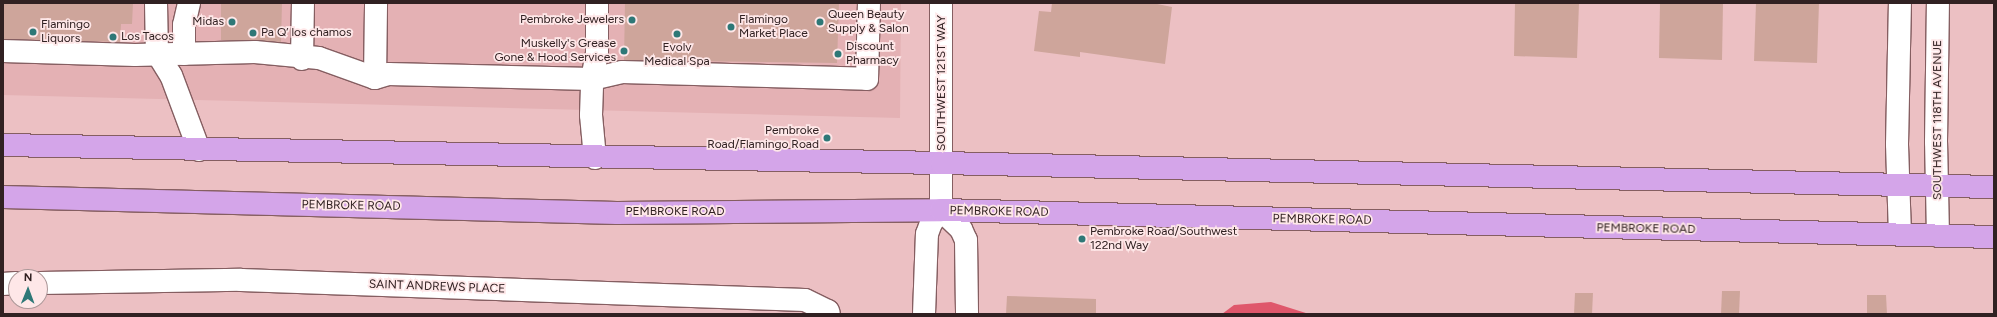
<!DOCTYPE html>
<html>
<head>
<meta charset="utf-8">
<style>
	body { margin:0 }
	#map { position:relative; width:1997px; height:317px; overflow:hidden; background:#ecc0c3; font-family:Figtree,sans-serif }
	div>[style] { position:absolute }
	.built>* { inset:0; background:#e4b1b4 }
	.water>* { inset:0; background:#df576b }
	.building>* { inset:0; background:#cea59b }
	.roads { filter:drop-shadow(1px 0 #855e61) drop-shadow(-1px 0 #855e61) drop-shadow(0 1px #855e61) drop-shadow(0 -1px #855e61) }
	.minor>* { height:22px; margin:-11px; padding:0 11px; transform-origin:11px; border-radius:11px; background:#fff }
	.major>* { height:22px; margin:-11px; padding:0 11px; transform-origin:11px; border-radius:11px; background:#d4a5e9 }
	.dots>* { width:11px; height:11px; translate:-50% -50%; box-sizing:border-box; border:2px solid #fee7e8; border-radius:50% }
	span { translate:-50% -50%; white-space:nowrap; text-align:center; line-height:1.15; -webkit-text-stroke:3.5px #fee7e8; paint-order:stroke }
	.poi-label { font-size:12px; color:#312122 }
	.left { translate:0 -50%; text-align:left }
	.right { translate:-100% -50%; text-align:right }
	.street-label { font-size:12px; color:#312122 }
	.frame { position:absolute; inset:0; border:4px solid #312122; pointer-events:none }
	.north { position:absolute; left:8px; top:269px; width:40px; height:40px; box-sizing:border-box; background:#fee7e8; border:1px solid #ac9899; border-radius:50%; rotate:1deg; font-size:11px; font-weight:700; line-height:16px; text-align:center; color:#312122 }
	.north::after { content:''; display:block; margin:auto; width:14px; height:18px; background:#2e7877; clip-path:polygon(50% 0,100% 100%,50% 72%,0 100%) }
</style>
</head>
<body>
<div id="map">
	<div class="built">
		<i style="clip-path:polygon(3px 3px,901px 3px,900px 118px,3px 95px)"></i>
	</div>
	<div class="water">
		<i style="clip-path:polygon(1271px 302px,1309px 314px,1222px 314px,1234px 305px)"></i>
	</div>
	<div class="building">
		<i style="clip-path:polygon(3px 3px,133px 3px,132px 24px,121px 24px,120px 42px,3px 39px)"></i>
		<i style="clip-path:polygon(221px 3px,282px 3px,281px 42px,221px 40px)"></i>
		<i style="clip-path:polygon(625px 3px,839px 3px,837px 63px,624px 60px)"></i>
		<i style="clip-path:polygon(1052px 3px,1152px 3px,1172px 7px,1165px 64px,1080px 52px,1080px 57px,1034px 51px,1039px 11px,1051px 12px)"></i>
		<i style="clip-path:polygon(1515px 3px,1579px 3px,1577px 58px,1514px 56px)"></i>
		<i style="clip-path:polygon(1660px 3px,1723px 3px,1722px 60px,1659px 58px)"></i>
		<i style="clip-path:polygon(1756px 3px,1819px 3px,1817px 63px,1754px 61px)"></i>
		<i style="clip-path:polygon(1722px 291px,1740px 291px,1739px 314px,1721px 314px)"></i>
		<i style="clip-path:polygon(1575px 293px,1593px 293px,1592px 314px,1574px 314px)"></i>
		<i style="clip-path:polygon(1867px 295px,1886px 295px,1887px 314px,1867px 314px)"></i>
		<i style="clip-path:polygon(1007px 296px,1096px 299px,1096px 314px,1006px 314px)"></i>
	</div>
	<div class="roads">
		<div class="minor">
			<i style="left:156px;top:3px;width:50px;rotate:88.9deg"></i>
			<i style="left:157px;top:53px;width:26px;rotate:58deg"></i>
			<i style="left:171px;top:75px;width:80px;rotate:69.5deg"></i>
			<i style="left:3px;top:51px;width:132px;rotate:1.7deg"></i>
			<i style="left:135px;top:55px;width:120px;rotate:-1.4deg"></i>
			<i style="left:255px;top:52px;width:64px;rotate:5.4deg"></i>
			<i style="left:319px;top:58px;width:59px;rotate:19.7deg"></i>
			<i style="left:375px;top:78px;width:14px;rotate:-17deg"></i>
			<i style="left:388px;top:74px;width:204px;rotate:1.4deg"></i>
			<i style="left:592px;top:79px;width:31px;rotate:-13deg"></i>
			<i style="left:622px;top:72px;width:245px;rotate:1.6deg"></i>
			<i style="left:867px;top:79px;width:76px;rotate:-88.5deg"></i>
			<i style="left:184px;top:54px;width:29px;rotate:-90deg"></i>
			<i style="left:184px;top:25px;width:23px;rotate:-77deg"></i>
			<i style="left:302px;top:59px;width:56px;rotate:-89deg"></i>
			<i style="left:375px;top:78px;width:75px;rotate:-89.2deg"></i>
			<i style="left:595px;top:158px;width:43px;rotate:-95.3deg"></i>
			<i style="left:591px;top:115px;width:36px;rotate:-88deg"></i>
			<i style="left:592px;top:79px;width:25px;rotate:-79deg"></i>
			<i style="left:597px;top:54px;width:51px;rotate:-90deg"></i>
			<i style="left:941px;top:210px;width:28px;rotate:44deg"></i>
			<i style="left:961px;top:229px;width:12px;rotate:66deg"></i>
			<i style="left:966px;top:240px;width:74px;rotate:89.2deg"></i>
			<i style="left:1900px;top:235px;width:91px;rotate:-91.9deg"></i>
			<i style="left:1897px;top:144px;width:141px;rotate:-88.8deg"></i>
			<i style="left:1938px;top:236px;width:94px;rotate:-91.2deg"></i>
			<i style="left:1936px;top:142px;width:139px;rotate:-89.2deg"></i>
			<i style="left:40px;top:283px;width:201px;rotate:-0.9deg"></i>
			<i style="left:241px;top:280px;width:564px;rotate:2.03deg"></i>
			<i style="left:805px;top:300px;width:25px;rotate:26deg"></i>
			<i style="left:828px;top:311px;width:3px;rotate:72deg"></i>
			<i style="left:3px;top:284px;width:13px;rotate:-4deg"></i>
			<i style="left:924px;top:314px;width:80px;rotate:-87.9deg"></i>
			<i style="left:927px;top:234px;width:12px;rotate:-70deg"></i>
			<i style="left:931px;top:223px;width:16px;rotate:-52deg"></i>
			<i style="left:941px;top:210px;width:207px;rotate:-90deg"></i>
		</div>
		<div class="major">
			<i style="left:3px;top:145px;width:939px;rotate:1.1deg"></i>
			<i style="left:942px;top:163px;width:1052px;rotate:1.31deg"></i>
			<i style="left:3px;top:197px;width:614px;rotate:1.49deg"></i>
			<i style="left:617px;top:213px;width:324px;rotate:-0.5deg"></i>
			<i style="left:941px;top:210px;width:1053px;rotate:1.47deg"></i>
		</div>
	</div>
	<div class="dots">
		<i style="left:632px;top:20px;background:#2e7877"></i>
		<i style="left:232px;top:22px;background:#2e7877"></i>
		<i style="left:820px;top:22px;background:#2e7877"></i>
		<i style="left:731px;top:27px;background:#2e7877"></i>
		<i style="left:33px;top:32px;background:#2e7877"></i>
		<i style="left:253px;top:33px;background:#2e7877"></i>
		<i style="left:677px;top:34px;background:#2e7877"></i>
		<i style="left:113px;top:37px;background:#2e7877"></i>
		<i style="left:624px;top:51px;background:#2e7877"></i>
		<i style="left:838px;top:54px;background:#2e7877"></i>
		<i style="left:827px;top:138px;background:#2e7877"></i>
		<i style="left:1082px;top:239px;background:#2e7877"></i>
	</div>
	<div class="poi-label">
		<span class="left" style="left:828px;top:22px">Queen Beauty<br>Supply &amp; Salon</span>
		<span class="right" style="left:624px;top:20px">Pembroke Jewelers</span>
		<span class="left" style="left:739px;top:27px">Flamingo<br>Market Place</span>
		<span class="right" style="left:224px;top:22px">Midas</span>
		<span class="left" style="left:41px;top:32px">Flamingo<br>Liquors</span>
		<span class="left" style="left:261px;top:33px">Pa Q’ los chamos</span>
		<span class="left" style="left:121px;top:37px">Los Tacos</span>
		<span class="right" style="left:616px;top:51px">Muskelly's Grease<br>Gone &amp; Hood Services</span>
		<span class="left" style="left:846px;top:54px">Discount<br>Pharmacy</span>
		<span style="left:677px;top:55px">Evolv<br>Medical Spa</span>
		<span class="right" style="left:819px;top:138px">Pembroke<br>Road/Flamingo Road</span>
		<span class="left" style="left:1090px;top:239px">Pembroke Road/Southwest<br>122nd Way</span>
	</div>
	<div class="street-label">
		<span style="left:942px;top:83px;rotate:-90deg">SOUTHWEST 121ST WAY</span>
		<span style="left:1938px;top:120px;rotate:-90deg">SOUTHWEST 118TH AVENUE</span>
		<span style="left:351px;top:206px;rotate:1deg">PEMBROKE ROAD</span>
		<span style="left:675px;top:212px">PEMBROKE ROAD</span>
		<span style="left:999px;top:212px;rotate:1deg">PEMBROKE ROAD</span>
		<span style="left:1322px;top:220px;rotate:1deg">PEMBROKE ROAD</span>
		<span style="left:1646px;top:229px;rotate:1deg">PEMBROKE ROAD</span>
		<span style="left:437px;top:287px;rotate:2deg">SAINT ANDREWS PLACE</span>
	</div>
	<div class="frame"></div>
	<div class="north">N</div>
</div>
</body>
</html>
